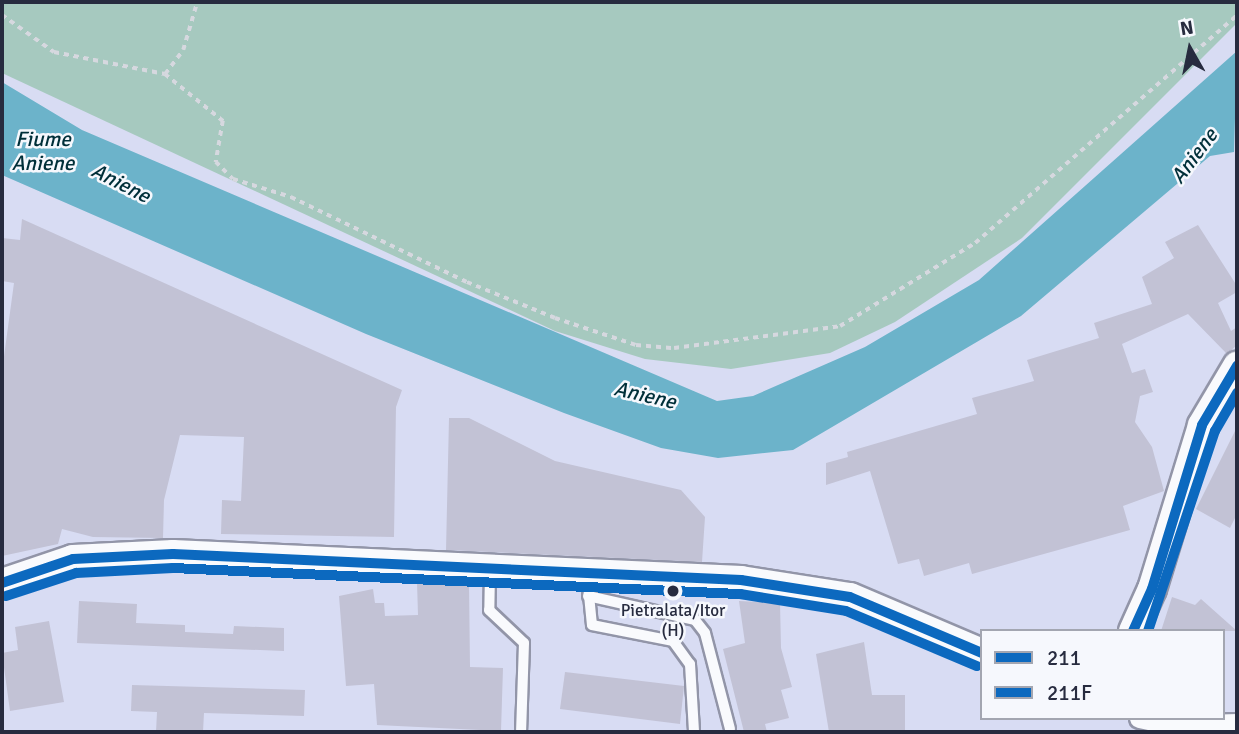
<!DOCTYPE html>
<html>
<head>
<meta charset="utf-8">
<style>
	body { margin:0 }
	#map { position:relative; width:1239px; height:734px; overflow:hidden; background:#d8dcf3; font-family:Signika,sans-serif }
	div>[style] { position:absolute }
	.green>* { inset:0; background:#a6c9bf }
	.water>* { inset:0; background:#6cb3ca }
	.building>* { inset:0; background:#c2c2d5 }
	.path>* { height:3.5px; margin-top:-1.75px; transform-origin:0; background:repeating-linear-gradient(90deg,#d6d8df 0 5px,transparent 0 10px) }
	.roads { filter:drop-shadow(2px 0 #9295a8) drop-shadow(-2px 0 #9295a8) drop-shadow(0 2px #9295a8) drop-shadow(0 -2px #9295a8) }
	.lane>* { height:10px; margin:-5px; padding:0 5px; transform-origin:5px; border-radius:5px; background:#f9fafd }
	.street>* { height:19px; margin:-9.5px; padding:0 9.5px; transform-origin:9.5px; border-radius:9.5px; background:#f9fafd }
	.secondary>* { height:28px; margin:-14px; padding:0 14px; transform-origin:14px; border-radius:14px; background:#f9fafd }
	.bus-1>* { height:10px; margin:-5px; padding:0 5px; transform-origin:5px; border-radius:5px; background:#0c69bf }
	.bus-2>* { height:10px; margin:-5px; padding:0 5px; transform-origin:5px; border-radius:5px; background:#0c69bf }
	.dots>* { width:19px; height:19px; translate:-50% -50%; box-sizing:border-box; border:4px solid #f6f8fd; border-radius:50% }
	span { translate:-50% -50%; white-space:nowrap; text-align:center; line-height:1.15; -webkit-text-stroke:5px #f6f8fd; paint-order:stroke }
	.bus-label { font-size:17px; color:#272b3f }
	.water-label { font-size:21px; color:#002f39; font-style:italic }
	.frame { position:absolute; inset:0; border:4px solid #272b3f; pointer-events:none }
	.legend { position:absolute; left:980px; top:629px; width:245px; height:91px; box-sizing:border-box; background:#f6f8fd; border:2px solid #a3a6b1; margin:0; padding:9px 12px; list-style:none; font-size:21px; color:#272b3f }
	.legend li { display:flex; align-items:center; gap:14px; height:35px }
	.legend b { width:35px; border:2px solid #a3a6b1 }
	.north { position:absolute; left:1155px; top:14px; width:70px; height:70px; -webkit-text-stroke:5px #f6f8fd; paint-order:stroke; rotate:351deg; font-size:19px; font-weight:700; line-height:28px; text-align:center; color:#272b3f }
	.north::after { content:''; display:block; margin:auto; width:24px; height:32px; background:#272b3f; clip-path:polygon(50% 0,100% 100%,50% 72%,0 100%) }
</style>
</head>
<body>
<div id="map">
	<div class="green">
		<i style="clip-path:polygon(2px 2px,1237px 2px,1237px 23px,1022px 238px,895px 322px,830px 353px,731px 369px,645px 359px,555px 331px,2px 73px)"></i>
	</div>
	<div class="water">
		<i style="clip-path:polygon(1237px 51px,1234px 152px,1210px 156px,1021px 316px,793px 450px,718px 458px,661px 448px,564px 413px,366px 334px,2px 175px,2px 82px,82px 130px,717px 401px,753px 396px,865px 347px,979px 280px)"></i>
	</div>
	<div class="building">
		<i style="clip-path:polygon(22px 219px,402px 390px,396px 407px,394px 537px,221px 534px,222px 500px,241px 501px,244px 437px,180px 435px,164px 500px,163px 538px,93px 537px,62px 529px,58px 544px,2px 556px,2px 371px,14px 283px,2px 281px,2px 238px,20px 240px)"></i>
		<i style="clip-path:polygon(1198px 225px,1237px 286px,1237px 292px,1218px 303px,1231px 331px,1237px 327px,1237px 345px,1227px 354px,1188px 314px,1122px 344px,1132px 373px,1145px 369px,1153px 392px,1140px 396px,1135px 422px,1152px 447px,1164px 491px,1123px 506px,1130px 530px,972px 574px,969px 563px,924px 576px,919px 559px,898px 564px,870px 471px,826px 485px,826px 463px,848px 457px,847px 452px,977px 414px,972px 398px,1034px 381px,1027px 360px,1099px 338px,1094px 323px,1152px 304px,1142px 277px,1174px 258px,1165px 242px)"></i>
		<i style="clip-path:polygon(449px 418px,469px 418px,555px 461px,681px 490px,705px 517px,702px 562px,446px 550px)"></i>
		<i style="clip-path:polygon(1237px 427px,1237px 514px,1230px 528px,1196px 509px)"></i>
		<i style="clip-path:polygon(417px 582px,469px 584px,470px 667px,503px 668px,501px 731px,377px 725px,374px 684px,346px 686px,339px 596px,373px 589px,375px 603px,384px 603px,385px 616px,418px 615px)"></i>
		<i style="clip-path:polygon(1172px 597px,1195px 605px,1201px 599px,1237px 631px,1161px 631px)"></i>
		<i style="clip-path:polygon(79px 601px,137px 604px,136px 623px,185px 625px,185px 632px,233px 634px,234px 626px,284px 628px,284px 651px,77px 643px)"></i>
		<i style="clip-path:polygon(739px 601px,780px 603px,781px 648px,792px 687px,781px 690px,789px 718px,765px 724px,767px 732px,744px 732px,723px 649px,745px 643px)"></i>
		<i style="clip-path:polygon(49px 621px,64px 702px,10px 711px,2px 653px,18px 650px,15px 627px)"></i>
		<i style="clip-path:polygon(864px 642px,872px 695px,905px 695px,905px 732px,829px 732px,816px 654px)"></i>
		<i style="clip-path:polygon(565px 672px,684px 686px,680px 724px,560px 709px)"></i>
		<i style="clip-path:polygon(132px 685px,305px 690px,304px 716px,204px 713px,203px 732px,156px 732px,157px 712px,131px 711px)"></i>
	</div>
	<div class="path">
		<i style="left:2px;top:15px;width:64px;rotate:35.4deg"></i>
		<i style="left:54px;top:52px;width:113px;rotate:11.2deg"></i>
		<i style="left:165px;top:74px;width:75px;rotate:39deg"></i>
		<i style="left:223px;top:121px;width:42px;rotate:99.7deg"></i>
		<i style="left:216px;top:162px;width:24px;rotate:45deg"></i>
		<i style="left:233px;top:179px;width:61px;rotate:17.2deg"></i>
		<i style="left:291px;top:197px;width:195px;rotate:25.8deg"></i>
		<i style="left:467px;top:282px;width:95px;rotate:22.2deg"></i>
		<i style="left:555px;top:318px;width:85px;rotate:18.4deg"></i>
		<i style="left:636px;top:345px;width:38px;rotate:5deg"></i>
		<i style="left:674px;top:348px;width:167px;rotate:-7.5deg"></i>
		<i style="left:840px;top:326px;width:158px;rotate:-31.6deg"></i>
		<i style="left:975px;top:243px;width:347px;rotate:-41deg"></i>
		<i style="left:165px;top:74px;width:30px;rotate:-53deg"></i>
		<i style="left:183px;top:50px;width:50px;rotate:-73.7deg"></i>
	</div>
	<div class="roads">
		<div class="lane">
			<i style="left:490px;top:571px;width:39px;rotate:91deg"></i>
			<i style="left:489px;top:610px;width:48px;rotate:43.3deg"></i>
			<i style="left:524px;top:643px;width:89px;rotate:91.9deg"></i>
			<i style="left:587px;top:575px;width:50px;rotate:84.3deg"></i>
			<i style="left:592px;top:625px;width:83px;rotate:11.2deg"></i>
			<i style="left:673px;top:641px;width:29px;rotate:54deg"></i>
			<i style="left:690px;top:664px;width:68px;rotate:86.6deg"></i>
			<i style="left:588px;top:596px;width:110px;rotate:12.6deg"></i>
			<i style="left:695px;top:620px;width:16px;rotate:52deg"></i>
			<i style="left:705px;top:633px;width:99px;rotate:75.4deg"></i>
		</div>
		<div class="street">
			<i style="left:1139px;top:718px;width:33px;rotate:12deg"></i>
			<i style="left:1171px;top:725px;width:66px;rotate:-1.7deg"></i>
		</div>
		<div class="secondary">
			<i style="left:2px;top:583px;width:75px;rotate:-18.7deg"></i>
			<i style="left:73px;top:559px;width:100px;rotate:-2.9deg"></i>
			<i style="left:173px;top:554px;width:569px;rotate:2.62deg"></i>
			<i style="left:741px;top:580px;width:110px;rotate:8.9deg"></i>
			<i style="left:850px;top:597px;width:143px;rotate:23deg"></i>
			<i style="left:1133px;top:631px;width:46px;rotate:-65.7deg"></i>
			<i style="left:1152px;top:589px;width:171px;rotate:-73deg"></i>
			<i style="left:1202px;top:425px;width:69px;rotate:-59.3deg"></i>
		</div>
	</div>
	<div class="bus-1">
		<i style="left:2px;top:583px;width:75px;rotate:-18.7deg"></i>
		<i style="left:73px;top:559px;width:100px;rotate:-2.9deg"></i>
		<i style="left:173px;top:554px;width:569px;rotate:2.62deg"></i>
		<i style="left:741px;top:580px;width:110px;rotate:8.9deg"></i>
		<i style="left:850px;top:597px;width:143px;rotate:23deg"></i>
		<i style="left:1133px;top:631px;width:46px;rotate:-65.7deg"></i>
		<i style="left:1152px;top:589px;width:171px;rotate:-73deg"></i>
		<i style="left:1202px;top:425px;width:69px;rotate:-59.3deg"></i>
	</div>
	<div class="bus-2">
		<i style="left:6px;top:596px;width:74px;rotate:-18.2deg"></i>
		<i style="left:76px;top:573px;width:97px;rotate:-3deg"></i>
		<i style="left:173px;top:568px;width:568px;rotate:2.63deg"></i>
		<i style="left:740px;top:594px;width:107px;rotate:9.1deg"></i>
		<i style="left:846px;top:611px;width:142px;rotate:22.8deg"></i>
		<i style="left:1148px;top:631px;width:211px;rotate:-71.5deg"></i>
		<i style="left:1215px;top:431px;width:44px;rotate:-59.9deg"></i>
	</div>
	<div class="dots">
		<i style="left:673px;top:591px;background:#272b3f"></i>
	</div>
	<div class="bus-label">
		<span style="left:673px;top:621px">Pietralata/Itor<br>(H)</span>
	</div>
	<div class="water-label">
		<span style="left:43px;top:151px">Fiume<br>Aniene</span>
		<span style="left:1194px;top:156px;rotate:-53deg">Aniene</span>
		<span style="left:121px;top:183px;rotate:27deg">Aniene</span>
		<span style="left:645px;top:395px;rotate:13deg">Aniene</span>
	</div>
	<div class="frame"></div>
	<ul class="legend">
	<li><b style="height:9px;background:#0c69bf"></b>211</li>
	<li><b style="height:9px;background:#0c69bf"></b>211F</li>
	</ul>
	<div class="north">N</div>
</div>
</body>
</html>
